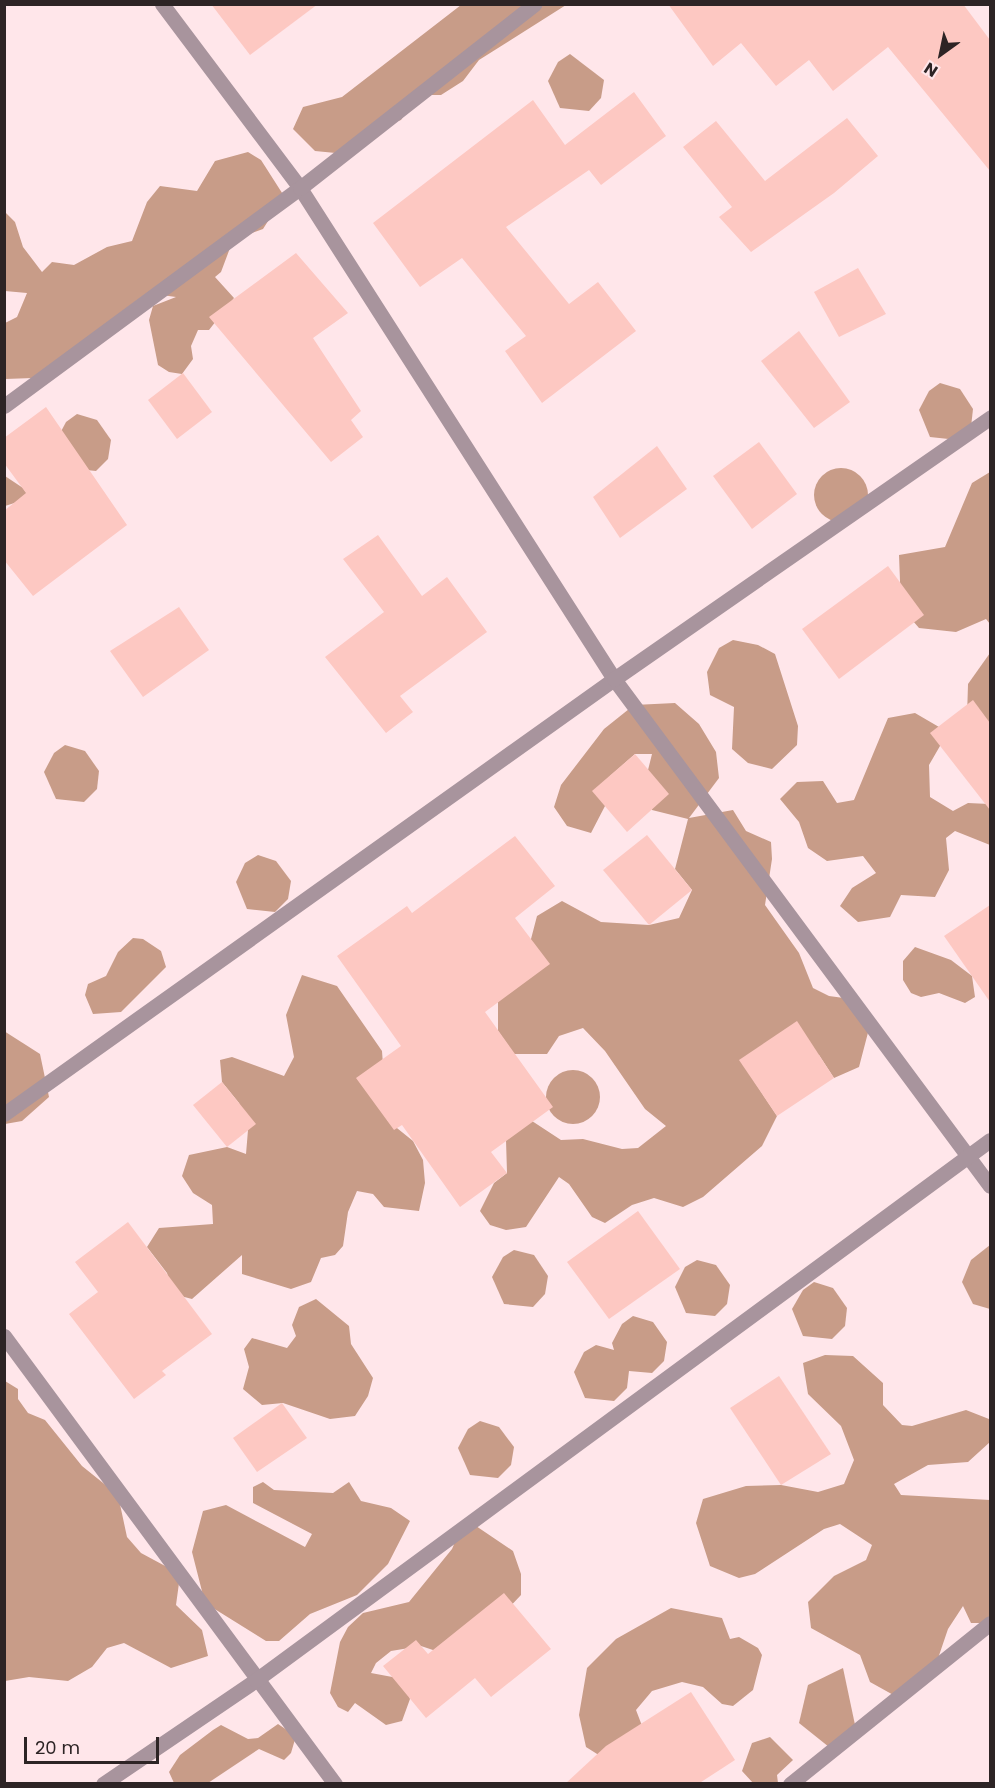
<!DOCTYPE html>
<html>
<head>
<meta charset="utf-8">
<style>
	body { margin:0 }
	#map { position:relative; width:995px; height:1788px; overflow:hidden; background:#ffe6ea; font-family:Poppins,sans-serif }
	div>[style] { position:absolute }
	.forest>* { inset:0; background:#c89c88 }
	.round { border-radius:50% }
	.building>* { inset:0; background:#fdc8c2 }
	.minor>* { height:15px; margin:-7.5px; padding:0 7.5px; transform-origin:7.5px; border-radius:7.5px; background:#a8949d }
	span { translate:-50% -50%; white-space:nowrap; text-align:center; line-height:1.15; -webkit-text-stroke:6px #ffe6ea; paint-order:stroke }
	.frame { position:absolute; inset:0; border:6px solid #2d2425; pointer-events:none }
	.north { position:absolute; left:911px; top:24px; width:60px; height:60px; -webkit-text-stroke:4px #ffe6ea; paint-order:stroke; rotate:213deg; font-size:16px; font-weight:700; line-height:24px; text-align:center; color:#2d2425 }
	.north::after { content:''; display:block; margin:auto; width:21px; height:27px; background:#2d2425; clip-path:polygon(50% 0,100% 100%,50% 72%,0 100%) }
	.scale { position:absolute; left:24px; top:1737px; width:135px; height:27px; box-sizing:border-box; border:3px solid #2d2425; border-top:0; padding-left:8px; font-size:18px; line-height:21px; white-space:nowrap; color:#2d2425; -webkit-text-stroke:4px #ffe6ea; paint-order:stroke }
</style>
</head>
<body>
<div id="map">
	<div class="forest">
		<i style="clip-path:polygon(461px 5px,566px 5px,479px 60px,463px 81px,441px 95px,418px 95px,401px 120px,375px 129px,346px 154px,315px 151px,293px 129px,303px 107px,342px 97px)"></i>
		<i style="clip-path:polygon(570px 54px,604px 80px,601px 98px,589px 111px,560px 108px,548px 81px,558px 62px)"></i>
		<i style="clip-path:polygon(248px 152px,261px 160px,284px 196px,263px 229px,233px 240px,221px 272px,215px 277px,234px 298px,209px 330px,198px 330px,191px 346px,193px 359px,182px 374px,169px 372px,158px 365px,149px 320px,153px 306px,176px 297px,147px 293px,33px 378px,5px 379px,5px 323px,17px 317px,27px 293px,5px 291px,4px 211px,15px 222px,23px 247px,42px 272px,52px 262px,74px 265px,107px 247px,132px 241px,147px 202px,160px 186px,197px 191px,215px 161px)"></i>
		<i style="clip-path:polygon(940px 383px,960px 389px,973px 409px,971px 427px,958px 440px,930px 437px,919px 410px,929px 391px)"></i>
		<i style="clip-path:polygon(77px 414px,97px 420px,111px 440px,108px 459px,96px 471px,67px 468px,56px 441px,66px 422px)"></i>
		<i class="round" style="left:814px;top:468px;width:54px;height:54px"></i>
		<i style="clip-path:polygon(990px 472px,990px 624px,986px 619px,956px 632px,919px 628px,901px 607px,899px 555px,945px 547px,972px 483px)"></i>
		<i style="clip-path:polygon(5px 476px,23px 488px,30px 498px,5px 506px)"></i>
		<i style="clip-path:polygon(733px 640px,758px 645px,775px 654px,798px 726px,797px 745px,772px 769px,748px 763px,732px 749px,734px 707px,710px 695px,707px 672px,719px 648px)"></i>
		<i style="clip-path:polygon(990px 653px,990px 740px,967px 716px,968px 684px)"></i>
		<i style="clip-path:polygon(675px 703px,699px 724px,716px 752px,719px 778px,689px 818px,733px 810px,746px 831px,771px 842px,772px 859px,765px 905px,799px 953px,813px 988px,829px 996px,851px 999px,870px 1025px,859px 1067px,834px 1078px,819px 1055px,750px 1075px,777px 1116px,762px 1146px,703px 1197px,683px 1207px,654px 1198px,632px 1205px,605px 1223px,592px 1217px,569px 1184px,559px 1177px,526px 1227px,506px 1230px,490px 1225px,480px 1211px,494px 1183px,507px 1173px,506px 1140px,532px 1121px,561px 1140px,583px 1139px,622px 1149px,638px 1148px,666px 1126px,645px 1109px,605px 1051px,583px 1028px,559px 1036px,547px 1054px,514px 1054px,498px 1031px,498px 1002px,531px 939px,537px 916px,562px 901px,601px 922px,649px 925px,679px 918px,692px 890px,675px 869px,688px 819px,652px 810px,645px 782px,652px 754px,635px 754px,610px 776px,605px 806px,591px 833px,567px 826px,554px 807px,561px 785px,604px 729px,634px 705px)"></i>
		<i style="clip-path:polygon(915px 713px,939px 727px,940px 746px,929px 765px,930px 797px,953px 811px,968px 803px,989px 804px,990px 845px,955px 831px,946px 838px,949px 870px,935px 897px,901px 895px,890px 917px,858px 922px,840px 906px,852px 888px,876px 873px,863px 856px,827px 861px,808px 848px,799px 822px,780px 799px,797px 782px,823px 781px,837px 803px,854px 800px,888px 718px)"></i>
		<i style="clip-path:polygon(65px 745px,85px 751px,99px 771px,97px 789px,84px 802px,56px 799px,44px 772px,54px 753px)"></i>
		<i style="clip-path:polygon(258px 855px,276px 861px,291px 881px,288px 899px,275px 912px,247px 909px,236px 882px,245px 863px)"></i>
		<i style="clip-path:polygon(133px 938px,143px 939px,161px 951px,166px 967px,121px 1012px,93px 1014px,85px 995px,88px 984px,106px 976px,118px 952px)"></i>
		<i style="clip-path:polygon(915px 947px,951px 960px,972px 976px,975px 997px,965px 1003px,939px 993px,921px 997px,911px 993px,903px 980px,903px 961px)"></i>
		<i style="clip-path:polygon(302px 975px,337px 986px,382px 1051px,387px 1120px,413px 1141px,423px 1160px,425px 1183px,419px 1211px,384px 1207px,373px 1194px,357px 1191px,348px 1212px,343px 1246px,335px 1255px,321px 1258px,311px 1282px,291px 1289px,242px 1274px,242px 1255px,192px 1299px,173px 1294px,167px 1273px,147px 1247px,159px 1228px,213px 1224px,212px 1205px,193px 1193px,182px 1176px,189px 1155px,227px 1147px,246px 1154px,248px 1130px,239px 1103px,222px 1082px,220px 1060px,232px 1057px,284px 1076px,294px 1057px,286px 1015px)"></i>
		<i style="clip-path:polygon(4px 1031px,40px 1054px,49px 1097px,22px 1121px,5px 1124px)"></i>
		<i class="round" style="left:546px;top:1070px;width:54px;height:54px"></i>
		<i style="clip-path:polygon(990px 1245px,990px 1309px,973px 1304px,962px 1282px,971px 1260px)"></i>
		<i style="clip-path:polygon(514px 1250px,534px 1255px,548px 1276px,545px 1294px,533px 1307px,504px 1304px,492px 1277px,503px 1257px)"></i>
		<i style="clip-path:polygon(697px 1260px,716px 1265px,730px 1285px,727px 1304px,715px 1316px,686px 1313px,675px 1287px,685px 1267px)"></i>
		<i style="clip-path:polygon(814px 1282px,833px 1288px,847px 1308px,845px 1326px,832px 1339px,803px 1336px,792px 1309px,803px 1290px)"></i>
		<i style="clip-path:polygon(316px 1299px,349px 1326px,351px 1344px,373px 1378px,368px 1396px,355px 1416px,330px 1419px,283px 1403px,262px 1405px,243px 1389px,249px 1367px,244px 1349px,252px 1338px,287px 1348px,296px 1336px,292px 1325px,299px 1307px)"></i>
		<i style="clip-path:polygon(633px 1316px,653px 1322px,667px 1342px,664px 1361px,652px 1373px,629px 1371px,627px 1388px,614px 1401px,585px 1398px,574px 1372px,584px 1352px,596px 1345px,614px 1350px,612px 1343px,622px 1324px)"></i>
		<i style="clip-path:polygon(825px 1355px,853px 1356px,883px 1383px,883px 1405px,902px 1425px,912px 1426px,966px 1410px,989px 1419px,990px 1442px,968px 1462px,928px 1465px,894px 1484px,901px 1495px,990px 1500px,990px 1623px,971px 1623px,963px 1606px,948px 1629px,931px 1679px,897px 1697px,870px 1682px,860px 1655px,811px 1628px,808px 1602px,834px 1576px,866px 1560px,872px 1545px,840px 1524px,824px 1529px,755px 1574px,739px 1578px,710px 1566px,696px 1523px,703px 1499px,746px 1486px,781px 1485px,818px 1492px,844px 1484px,854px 1460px,841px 1426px,808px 1394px,803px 1363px)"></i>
		<i style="clip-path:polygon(5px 1381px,18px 1389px,18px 1399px,28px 1413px,45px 1420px,82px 1466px,118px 1495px,127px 1537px,141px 1553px,167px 1567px,179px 1583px,176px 1605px,202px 1630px,208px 1656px,171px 1668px,124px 1643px,107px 1648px,92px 1667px,68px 1681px,29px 1677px,5px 1681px)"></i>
		<i style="clip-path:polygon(480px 1421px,499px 1427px,514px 1447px,511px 1465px,498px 1478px,470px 1475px,458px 1448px,468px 1429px)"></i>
		<i style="clip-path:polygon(263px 1482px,274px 1490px,333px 1493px,349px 1482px,361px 1501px,391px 1508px,410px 1521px,388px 1564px,357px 1595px,310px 1614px,279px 1641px,266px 1641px,205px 1603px,192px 1552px,203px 1511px,226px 1505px,305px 1547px,312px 1534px,253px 1503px,253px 1487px)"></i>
		<i style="clip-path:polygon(476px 1526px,513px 1551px,521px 1574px,521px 1595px,502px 1615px,439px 1652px,421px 1646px,391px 1651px,376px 1663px,371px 1673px,403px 1679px,410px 1699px,402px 1721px,386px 1725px,355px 1703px,348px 1712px,338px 1707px,330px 1693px,340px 1642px,348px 1627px,363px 1613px,409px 1602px,452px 1549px,458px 1535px)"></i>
		<i style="clip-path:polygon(671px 1608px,722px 1618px,730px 1639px,739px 1637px,758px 1648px,762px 1655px,753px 1690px,733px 1706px,722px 1704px,703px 1687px,682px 1682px,652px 1691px,636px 1710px,644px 1731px,613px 1764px,586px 1747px,579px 1715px,587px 1668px,616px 1639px)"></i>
		<i style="clip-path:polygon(843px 1668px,858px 1739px,829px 1747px,799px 1723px,808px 1685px)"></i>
		<i style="clip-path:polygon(278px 1724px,296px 1736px,291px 1753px,284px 1760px,259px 1749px,208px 1783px,174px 1783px,169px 1772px,180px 1755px,213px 1730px,221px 1725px,248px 1739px,258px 1738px)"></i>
		<i style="clip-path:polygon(770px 1737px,793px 1760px,777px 1775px,778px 1783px,753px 1783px,742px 1771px,752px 1743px)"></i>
	</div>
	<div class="building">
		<i style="clip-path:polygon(211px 4px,318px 4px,250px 55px)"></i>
		<i style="clip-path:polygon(668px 4px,963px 4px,990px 40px,990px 171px,888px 47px,833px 91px,809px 60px,776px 86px,741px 43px,713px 66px)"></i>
		<i style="clip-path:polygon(634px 92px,666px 136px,601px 185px,589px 170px,506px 227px,569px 304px,598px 282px,636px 331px,542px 403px,505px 351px,526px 336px,462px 258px,420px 287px,373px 223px,533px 100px,565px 145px)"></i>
		<i style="clip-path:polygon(847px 118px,878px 156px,834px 193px,751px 252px,719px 217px,732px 207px,683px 147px,716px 121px,765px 181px)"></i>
		<i style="clip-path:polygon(296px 253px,348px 313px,313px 338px,361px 411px,351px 420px,363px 437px,331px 462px,209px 317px)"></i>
		<i style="clip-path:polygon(858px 268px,886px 314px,839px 337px,814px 292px)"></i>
		<i style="clip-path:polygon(799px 331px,850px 402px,814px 428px,761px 361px)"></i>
		<i style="clip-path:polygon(183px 373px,212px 412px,177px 439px,148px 400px)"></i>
		<i style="clip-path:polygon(46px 407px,127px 525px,33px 596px,4px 560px,4px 511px,26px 493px,4px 463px,4px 438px)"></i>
		<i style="clip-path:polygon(759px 442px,797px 494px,752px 529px,713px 476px)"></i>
		<i style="clip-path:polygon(657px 446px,687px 489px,620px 538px,593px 497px)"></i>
		<i style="clip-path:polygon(378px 535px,422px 596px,447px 577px,487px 632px,400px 696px,413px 712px,386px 733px,325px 657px,384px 612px,343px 559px)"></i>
		<i style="clip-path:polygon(888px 566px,924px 615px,839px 679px,802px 629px)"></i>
		<i style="clip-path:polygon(179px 607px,209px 650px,143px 697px,110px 651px)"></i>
		<i style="clip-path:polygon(973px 700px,990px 723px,990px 810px,930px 733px)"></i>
		<i style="clip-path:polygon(635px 754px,669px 794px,627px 832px,592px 791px)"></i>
		<i style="clip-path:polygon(647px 835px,692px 890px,649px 925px,603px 870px)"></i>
		<i style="clip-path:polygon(515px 836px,555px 886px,515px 918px,550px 964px,485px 1012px,553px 1107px,491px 1152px,507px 1173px,460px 1207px,402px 1125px,394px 1130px,356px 1078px,401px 1046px,337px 956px,407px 906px,412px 913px)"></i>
		<i style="clip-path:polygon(990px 905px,990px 1002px,944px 936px)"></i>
		<i style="clip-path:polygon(797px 1021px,834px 1078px,777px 1116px,739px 1060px)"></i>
		<i style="clip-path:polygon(222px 1082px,256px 1124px,227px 1147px,193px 1105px)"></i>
		<i style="clip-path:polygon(638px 1211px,680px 1269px,609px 1319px,567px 1262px)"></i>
		<i style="clip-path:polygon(128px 1222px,212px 1334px,162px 1371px,166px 1375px,134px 1399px,69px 1314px,98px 1292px,75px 1262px)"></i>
		<i style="clip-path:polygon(779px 1376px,831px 1454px,781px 1485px,730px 1408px)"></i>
		<i style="clip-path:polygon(282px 1403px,307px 1438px,257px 1472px,233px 1438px)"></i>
		<i style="clip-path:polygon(504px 1593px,551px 1649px,491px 1697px,475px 1678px,426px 1718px,383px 1666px,416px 1640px,428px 1654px)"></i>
		<i style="clip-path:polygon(691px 1692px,735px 1760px,698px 1784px,565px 1784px,606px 1746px)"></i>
	</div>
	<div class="minor">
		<i style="left:162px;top:4px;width:230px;rotate:53.1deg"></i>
		<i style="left:300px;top:188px;width:583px;rotate:57.4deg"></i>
		<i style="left:614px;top:679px;width:631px;rotate:53.44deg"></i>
		<i style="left:4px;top:406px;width:368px;rotate:-36.4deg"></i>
		<i style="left:300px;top:188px;width:298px;rotate:-38.1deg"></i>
		<i style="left:4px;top:1114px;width:749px;rotate:-35.49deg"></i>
		<i style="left:614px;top:679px;width:458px;rotate:-34.8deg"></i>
		<i style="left:4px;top:1336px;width:557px;rotate:53.54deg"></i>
		<i style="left:103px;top:1784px;width:185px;rotate:-34.2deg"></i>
		<i style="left:256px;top:1680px;width:911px;rotate:-36.34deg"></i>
		<i style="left:790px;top:1784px;width:257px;rotate:-38.8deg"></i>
	</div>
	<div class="frame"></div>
	<div class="north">N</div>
	<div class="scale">20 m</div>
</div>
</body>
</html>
